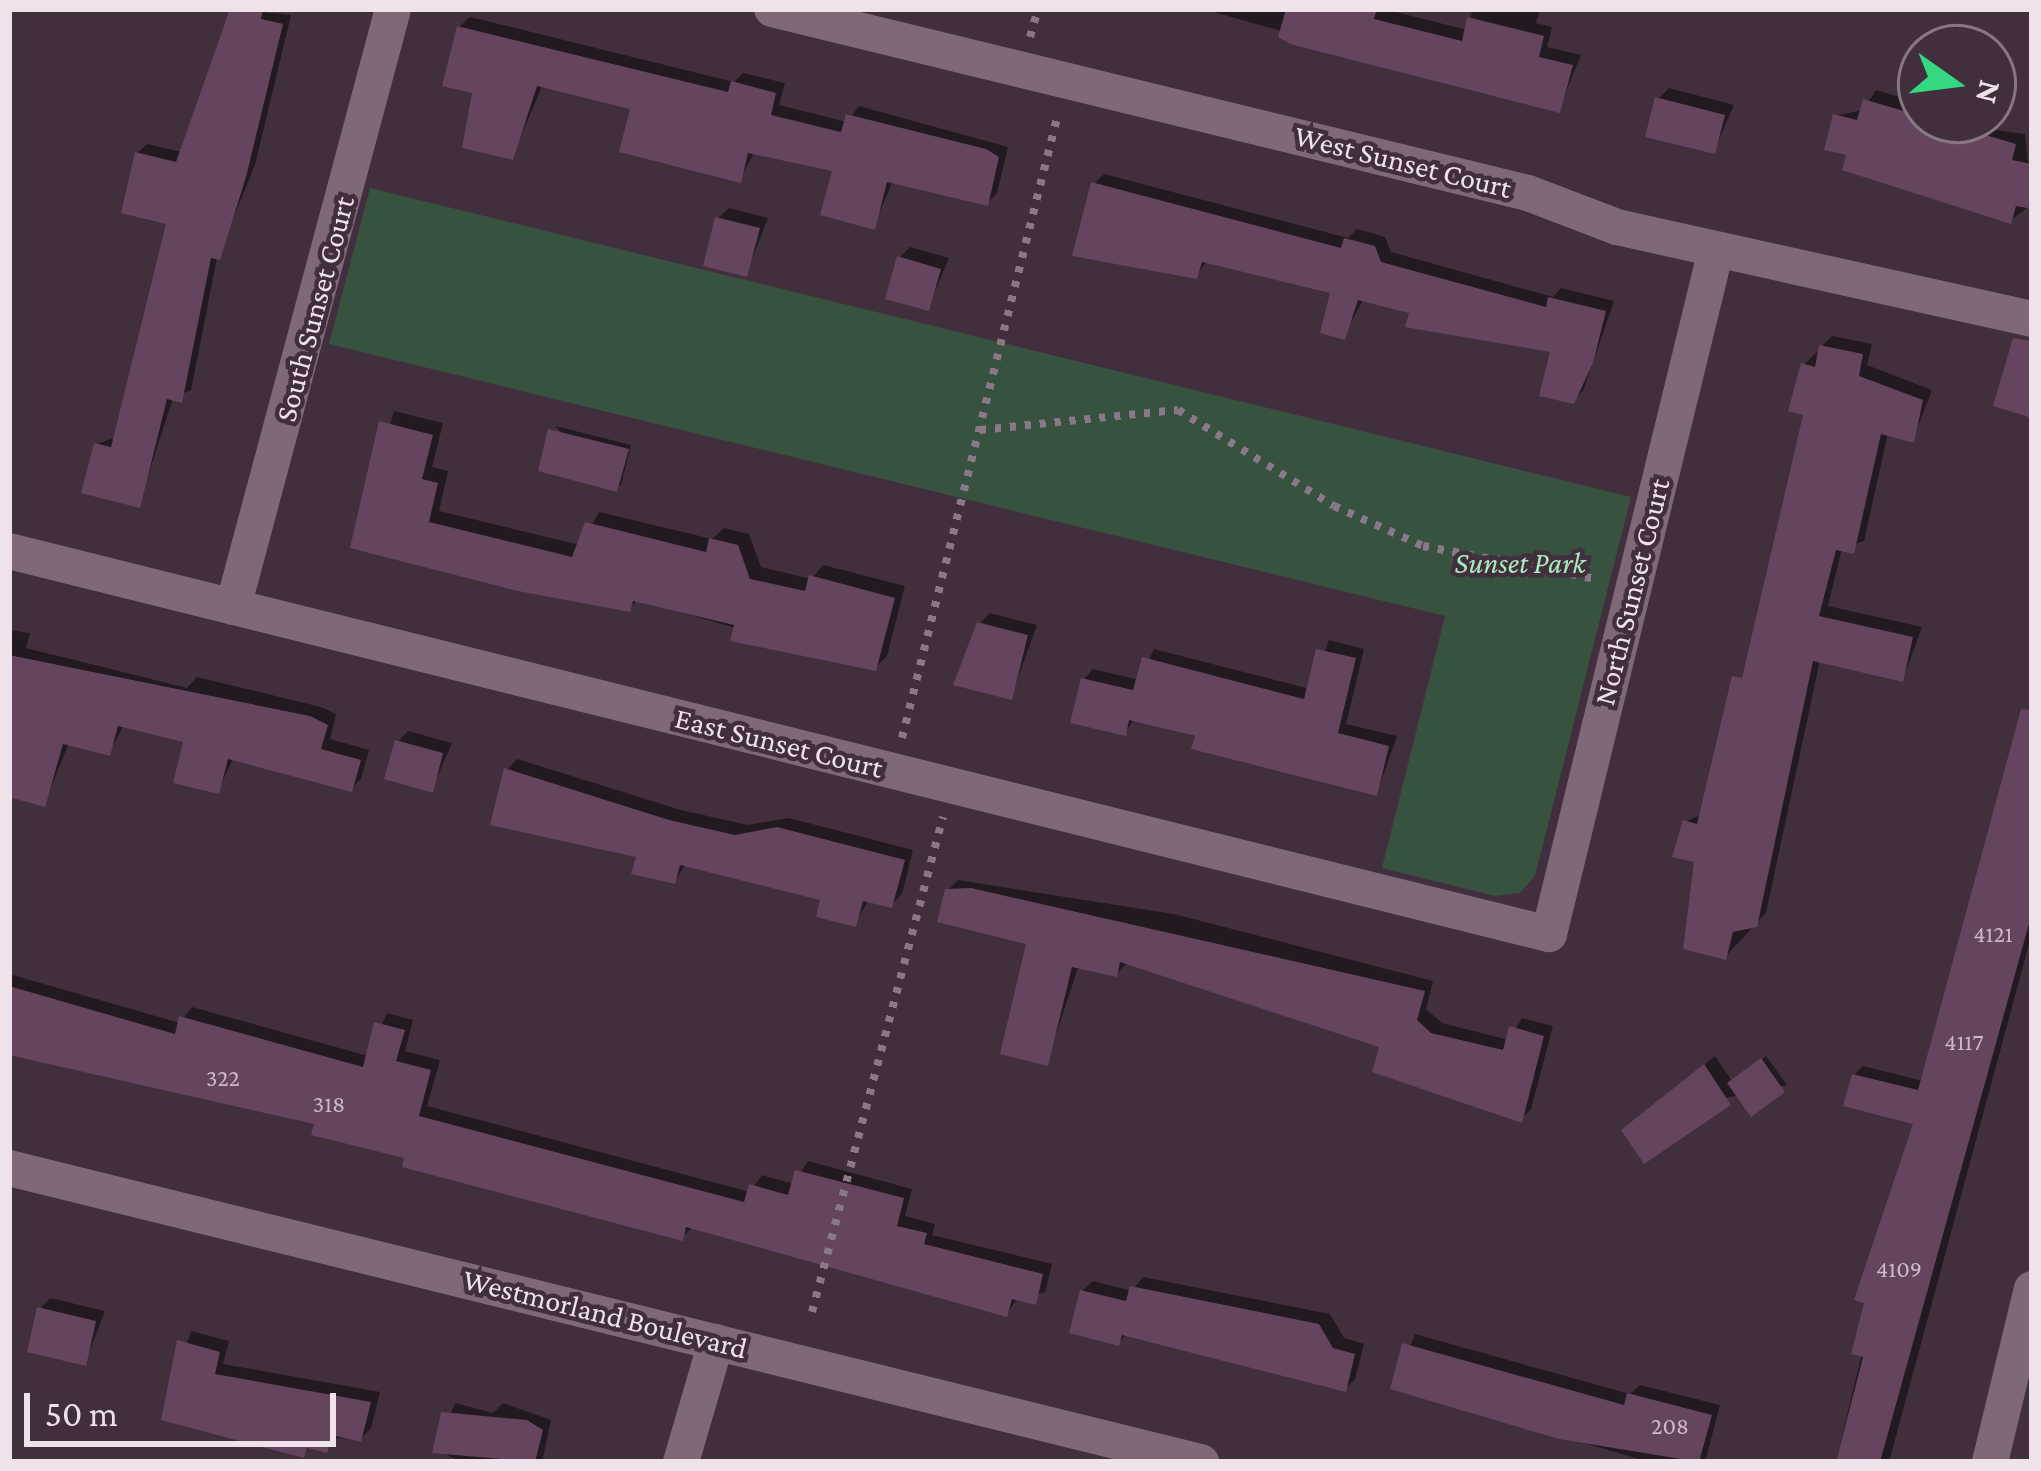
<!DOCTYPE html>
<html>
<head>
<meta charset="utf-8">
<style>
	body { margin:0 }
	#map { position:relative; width:2041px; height:1471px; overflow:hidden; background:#422f3e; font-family:"Crimson Pro",serif }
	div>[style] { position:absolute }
	.green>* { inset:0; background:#385240 }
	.shadow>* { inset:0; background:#0007 }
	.building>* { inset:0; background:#65445d }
	.path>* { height:8px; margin-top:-4px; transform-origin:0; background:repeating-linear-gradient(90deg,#897885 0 6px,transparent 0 15px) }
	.minor>* { height:36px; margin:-18px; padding:0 18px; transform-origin:18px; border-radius:18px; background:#7f6979 }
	span { translate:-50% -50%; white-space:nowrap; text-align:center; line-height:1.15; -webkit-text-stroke:9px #422f3e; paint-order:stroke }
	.number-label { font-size:24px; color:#ccbac8 }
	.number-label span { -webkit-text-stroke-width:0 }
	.street-label { font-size:30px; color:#efe2eb }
	.park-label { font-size:30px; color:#a9eabe; font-style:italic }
	.frame { position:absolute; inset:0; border:12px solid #efe2eb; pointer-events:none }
	.north { position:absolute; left:1897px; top:24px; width:120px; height:120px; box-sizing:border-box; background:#422f3e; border:3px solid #877783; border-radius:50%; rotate:104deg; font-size:33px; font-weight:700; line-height:48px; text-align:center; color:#efe2eb }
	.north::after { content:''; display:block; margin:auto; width:42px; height:54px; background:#34d881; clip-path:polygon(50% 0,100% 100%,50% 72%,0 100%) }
	.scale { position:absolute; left:24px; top:1393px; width:312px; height:54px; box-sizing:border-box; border:6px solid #efe2eb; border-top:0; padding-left:15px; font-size:36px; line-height:42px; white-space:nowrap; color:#efe2eb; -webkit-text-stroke:9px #422f3e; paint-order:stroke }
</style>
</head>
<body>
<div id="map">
	<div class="green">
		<i style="clip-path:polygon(370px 188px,1631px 497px,1535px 876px,1520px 893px,1495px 896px,1382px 868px,1445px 616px,329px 344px)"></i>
	</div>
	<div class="shadow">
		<i style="clip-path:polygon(232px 9px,291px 15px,255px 165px,217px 258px,191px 390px,173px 398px,139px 504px,97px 444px,116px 437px,169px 222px,137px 153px,147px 144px,182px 152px)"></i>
		<i style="clip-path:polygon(1203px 9px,1384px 9px,1467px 30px,1473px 9px,1540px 9px,1536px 23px,1552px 27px,1547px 47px,1581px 55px,1559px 109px)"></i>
		<i style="clip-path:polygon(470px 17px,734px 82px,743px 73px,785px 83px,779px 105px,847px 122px,859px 106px,1008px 147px,997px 193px,987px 203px,893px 180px,874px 226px,835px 168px,755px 151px,740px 179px,634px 107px,543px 84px,512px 157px,475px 91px,459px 27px)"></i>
		<i style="clip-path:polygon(1669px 88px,1734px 105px,1714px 151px,1658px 99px)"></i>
		<i style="clip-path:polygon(1876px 90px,1921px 103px,1921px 120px,2025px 134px,2032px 204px,2010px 221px,1849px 153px,1836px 116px,1863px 110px)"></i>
		<i style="clip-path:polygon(1104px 174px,1348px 238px,1357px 229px,1385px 237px,1391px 252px,1553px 297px,1561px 288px,1614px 301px,1583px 391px,1573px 401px,1553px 350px,1364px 298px,1344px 336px,1334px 290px,1208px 260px,1196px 276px,1094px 184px)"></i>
		<i style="clip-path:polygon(729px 208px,768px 218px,746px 274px,718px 218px)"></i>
		<i style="clip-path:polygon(910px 247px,949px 258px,928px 308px,899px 258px)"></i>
		<i style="clip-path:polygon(1832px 336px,1872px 344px,1867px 365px,1932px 390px,1913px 439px,1888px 433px,1864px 541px,1842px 548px,1828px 606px,1922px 627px,1903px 679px,1820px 660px,1766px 913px,1725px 957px,1686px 822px,1703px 813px,1745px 667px,1807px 412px,1804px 365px)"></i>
		<i style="clip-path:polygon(394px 411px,443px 423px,432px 467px,448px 471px,439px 511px,580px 545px,599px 512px,712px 539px,724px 528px,749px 534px,761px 567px,811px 579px,823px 565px,905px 586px,887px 656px,875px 668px,638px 600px,629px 608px,354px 546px)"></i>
		<i style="clip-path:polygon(555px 426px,631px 445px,621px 485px,616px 489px)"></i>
		<i style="clip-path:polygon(990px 613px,1037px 625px,1011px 697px,979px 624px)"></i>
		<i style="clip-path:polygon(9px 630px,30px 633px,26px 648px,187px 688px,197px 677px,321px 707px,336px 714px,330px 739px,369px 750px,361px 779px,351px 789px,234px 757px,218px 791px,187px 740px,124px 725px,109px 753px,69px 743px,44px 804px,9px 706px)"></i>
		<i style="clip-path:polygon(1329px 640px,1364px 649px,1346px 724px,1397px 736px,1377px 793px,1135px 718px,1125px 733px,1084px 679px,1093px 669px,1139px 680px,1154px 649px,1310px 689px)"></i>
		<i style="clip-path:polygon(2032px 709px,2032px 933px,1889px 1462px,1836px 1462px,1917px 1121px,1854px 1075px,1863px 1066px,1923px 1081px)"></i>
		<i style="clip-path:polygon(408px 731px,452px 743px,432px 789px,398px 742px)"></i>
		<i style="clip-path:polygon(517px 759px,681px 810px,748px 825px,789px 818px,913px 850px,902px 894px,891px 905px,869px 899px,855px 924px,823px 898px,686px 864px,674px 881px,507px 770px)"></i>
		<i style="clip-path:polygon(958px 880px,1174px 914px,1433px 981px,1426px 1009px,1442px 1023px,1509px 1040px,1522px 1018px,1553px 1026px,1531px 1109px,1521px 1119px,1382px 1045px,1128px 962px,1116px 974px,1079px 965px,1047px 1062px,1029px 942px,947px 891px)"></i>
		<i style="clip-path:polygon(9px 974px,180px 1023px,192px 1007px,368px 1056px,387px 1013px,413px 1020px,405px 1051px,440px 1060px,427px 1106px,750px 1192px,762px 1175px,794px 1184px,808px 1161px,912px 1189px,905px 1216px,935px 1224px,932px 1235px,1052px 1264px,1045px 1292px,1018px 1298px,1006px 1314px,694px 1226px,682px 1237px,318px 1122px,9px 1051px)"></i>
		<i style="clip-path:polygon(1715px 1056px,1732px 1081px,1766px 1056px,1787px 1085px,1644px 1115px)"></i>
		<i style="clip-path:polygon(1143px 1277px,1330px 1314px,1344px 1338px,1364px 1344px,1355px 1379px,1345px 1389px,1128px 1333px,1118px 1343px,1082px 1291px,1093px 1281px,1132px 1291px)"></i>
		<i style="clip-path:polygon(50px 1298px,105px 1311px,85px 1363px,40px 1309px)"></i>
		<i style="clip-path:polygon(191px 1331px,229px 1341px,223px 1364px,380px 1392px,371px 1428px,360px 1439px,316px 1437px,303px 1455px,164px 1418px)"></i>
		<i style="clip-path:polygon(1415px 1334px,1630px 1394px,1640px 1385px,1720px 1405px,1705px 1462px,1649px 1462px,1394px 1387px)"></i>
		<i style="clip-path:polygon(455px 1403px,493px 1413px,503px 1403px,551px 1420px,542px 1462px,462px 1462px,436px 1450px)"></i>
	</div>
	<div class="building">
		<i style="clip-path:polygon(230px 9px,263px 9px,261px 19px,283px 24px,246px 177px,220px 260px,211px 258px,182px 403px,167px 399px,140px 508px,81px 493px,94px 443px,111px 447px,166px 224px,121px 213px,135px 152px,176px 162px)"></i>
		<i style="clip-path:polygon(1286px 9px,1377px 9px,1374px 19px,1462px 41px,1467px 17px,1544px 36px,1539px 57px,1573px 65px,1560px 113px,1290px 44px,1278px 37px)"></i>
		<i style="clip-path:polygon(457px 26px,728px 92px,731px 81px,776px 93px,771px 115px,841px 132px,846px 114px,986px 149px,999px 157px,988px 206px,887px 182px,875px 230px,820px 215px,832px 171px,748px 153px,741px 183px,619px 152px,630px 109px,537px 86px,513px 160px,462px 148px,472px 93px,442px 86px)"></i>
		<i style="clip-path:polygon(1655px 97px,1725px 115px,1715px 154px,1645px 137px)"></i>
		<i style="clip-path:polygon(1863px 99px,2016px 144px,2012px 160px,2032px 164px,2032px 209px,2016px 206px,2011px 224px,1842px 170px,1846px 155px,1824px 150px,1833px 114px,1857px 120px)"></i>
		<i style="clip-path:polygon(1091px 182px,1341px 248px,1344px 238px,1375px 246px,1381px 262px,1546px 307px,1548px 297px,1606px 311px,1593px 363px,1574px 404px,1539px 396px,1550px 352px,1405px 327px,1409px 313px,1358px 300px,1345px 340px,1320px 333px,1330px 293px,1202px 262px,1197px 279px,1072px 256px)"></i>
		<i style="clip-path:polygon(715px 217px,760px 228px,747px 277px,703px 266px)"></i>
		<i style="clip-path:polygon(897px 256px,941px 269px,929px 311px,885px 299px)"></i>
		<i style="clip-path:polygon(2013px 338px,2032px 341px,2032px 418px,1993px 406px)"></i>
		<i style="clip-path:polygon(1819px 345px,1863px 354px,1859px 376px,1923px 400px,1914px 443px,1881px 434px,1854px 554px,1836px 550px,1819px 616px,1913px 637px,1903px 682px,1813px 661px,1757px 927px,1733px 932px,1726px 960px,1683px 949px,1694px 862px,1672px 857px,1683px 820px,1697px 824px,1732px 676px,1742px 678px,1803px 415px,1788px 411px,1801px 363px,1815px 367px)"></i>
		<i style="clip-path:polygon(379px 421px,433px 435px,422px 479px,438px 483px,429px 522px,572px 557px,585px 522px,706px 552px,709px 538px,738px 545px,750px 579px,805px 591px,809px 575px,895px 598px,876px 671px,730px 641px,734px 625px,633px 601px,630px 612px,518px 591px,350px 548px)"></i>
		<i style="clip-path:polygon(548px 429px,629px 449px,617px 492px,538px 471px)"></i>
		<i style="clip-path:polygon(977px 622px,1028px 635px,1012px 700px,953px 685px)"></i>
		<i style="clip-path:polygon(1316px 649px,1356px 658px,1338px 733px,1389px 746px,1377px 796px,1191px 749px,1195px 736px,1129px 720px,1126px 736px,1070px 723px,1081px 678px,1133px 690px,1142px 657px,1304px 699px)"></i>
		<i style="clip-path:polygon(9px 655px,310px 716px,328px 725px,321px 749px,361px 760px,352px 792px,228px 759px,219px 794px,173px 783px,183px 742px,118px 726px,110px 756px,63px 744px,45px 807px,9px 797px)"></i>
		<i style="clip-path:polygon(2021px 709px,2032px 710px,2032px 913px,1880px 1462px,1836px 1462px,1863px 1357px,1851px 1354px,1864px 1303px,1854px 1300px,1913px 1124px,1843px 1106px,1852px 1074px,1918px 1090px)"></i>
		<i style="clip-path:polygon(395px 740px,443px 753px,433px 793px,384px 779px)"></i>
		<i style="clip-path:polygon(504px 768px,669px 820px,735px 835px,777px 827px,905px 860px,892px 908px,863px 901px,856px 927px,816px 917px,820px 900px,680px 865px,675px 884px,631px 874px,636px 857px,490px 825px)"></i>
		<i style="clip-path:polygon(971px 888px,1425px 991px,1417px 1020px,1431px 1033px,1503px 1050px,1509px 1026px,1544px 1036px,1522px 1123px,1372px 1072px,1379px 1047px,1120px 962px,1117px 977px,1072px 967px,1048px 1066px,1000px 1054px,1026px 944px,937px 922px,945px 889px)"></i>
		<i style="clip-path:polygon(9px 986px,175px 1034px,179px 1016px,363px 1067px,374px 1022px,405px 1030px,396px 1061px,431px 1070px,419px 1116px,744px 1202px,749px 1184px,788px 1195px,795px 1170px,904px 1198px,897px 1226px,927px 1233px,924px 1244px,1043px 1274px,1036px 1305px,1012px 1299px,1007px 1317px,686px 1227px,683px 1241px,402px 1167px,404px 1158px,311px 1135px,314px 1124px,9px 1055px)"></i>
		<i style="clip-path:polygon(1761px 1058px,1785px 1092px,1751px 1117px,1727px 1083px)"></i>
		<i style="clip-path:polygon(1704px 1064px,1731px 1105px,1644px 1164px,1621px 1130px)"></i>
		<i style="clip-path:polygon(1130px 1286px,1319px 1324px,1333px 1348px,1355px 1354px,1346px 1392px,1122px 1335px,1119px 1346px,1069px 1333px,1080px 1290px,1126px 1301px)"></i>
		<i style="clip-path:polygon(37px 1307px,96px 1321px,86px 1366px,27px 1352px)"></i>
		<i style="clip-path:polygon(177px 1340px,220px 1352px,215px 1374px,371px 1402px,361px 1442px,332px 1435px,327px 1453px,307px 1448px,304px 1458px,161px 1420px)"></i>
		<i style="clip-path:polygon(1402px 1343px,1624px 1405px,1627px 1393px,1712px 1415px,1699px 1462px,1559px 1439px,1390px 1389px)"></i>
		<i style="clip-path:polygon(441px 1412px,527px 1420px,543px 1430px,535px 1462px,432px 1453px)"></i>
	</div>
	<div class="path">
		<i style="left:1030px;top:37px;width:29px;rotate:-74deg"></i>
		<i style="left:980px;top:430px;width:199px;rotate:-5.8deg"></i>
		<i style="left:1178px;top:410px;width:183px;rotate:31.6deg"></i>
		<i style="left:1334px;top:506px;width:98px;rotate:24.2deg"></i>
		<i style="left:1423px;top:546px;width:176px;rotate:10.8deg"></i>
		<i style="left:902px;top:738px;width:639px;rotate:-75.96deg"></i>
		<i style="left:812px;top:1312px;width:512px;rotate:-75.18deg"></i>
	</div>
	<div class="minor">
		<i style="left:772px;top:9px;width:778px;rotate:13.68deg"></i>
		<i style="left:1528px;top:193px;width:95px;rotate:20.9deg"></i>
		<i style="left:1617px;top:227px;width:425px;rotate:12.5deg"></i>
		<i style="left:9px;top:551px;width:1587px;rotate:13.97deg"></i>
		<i style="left:1549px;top:934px;width:704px;rotate:-76.28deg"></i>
		<i style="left:233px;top:607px;width:619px;rotate:-75.02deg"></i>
		<i style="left:9px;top:1168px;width:1228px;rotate:13.86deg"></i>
		<i style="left:681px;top:1462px;width:125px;rotate:-73.7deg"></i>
		<i style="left:1990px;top:1462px;width:178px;rotate:-76.4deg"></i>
	</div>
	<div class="number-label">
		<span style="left:1993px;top:934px">4121</span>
		<span style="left:1964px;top:1042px">4117</span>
		<span style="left:223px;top:1078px">322</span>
		<span style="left:329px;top:1104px">318</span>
		<span style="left:1899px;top:1269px">4109</span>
		<span style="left:1670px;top:1426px">208</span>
	</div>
	<div class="street-label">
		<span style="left:1403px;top:162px;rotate:14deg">West Sunset Court</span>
		<span style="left:315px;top:309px;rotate:-75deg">South Sunset Court</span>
		<span style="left:1632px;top:592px;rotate:-76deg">North Sunset Court</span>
		<span style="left:779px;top:743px;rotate:14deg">East Sunset Court</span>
		<span style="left:605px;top:1314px;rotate:14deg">Westmorland Boulevard</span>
	</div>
	<div class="park-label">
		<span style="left:1520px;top:563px">Sunset Park</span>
	</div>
	<div class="frame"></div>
	<div class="north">N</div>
	<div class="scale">50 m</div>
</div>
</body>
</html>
